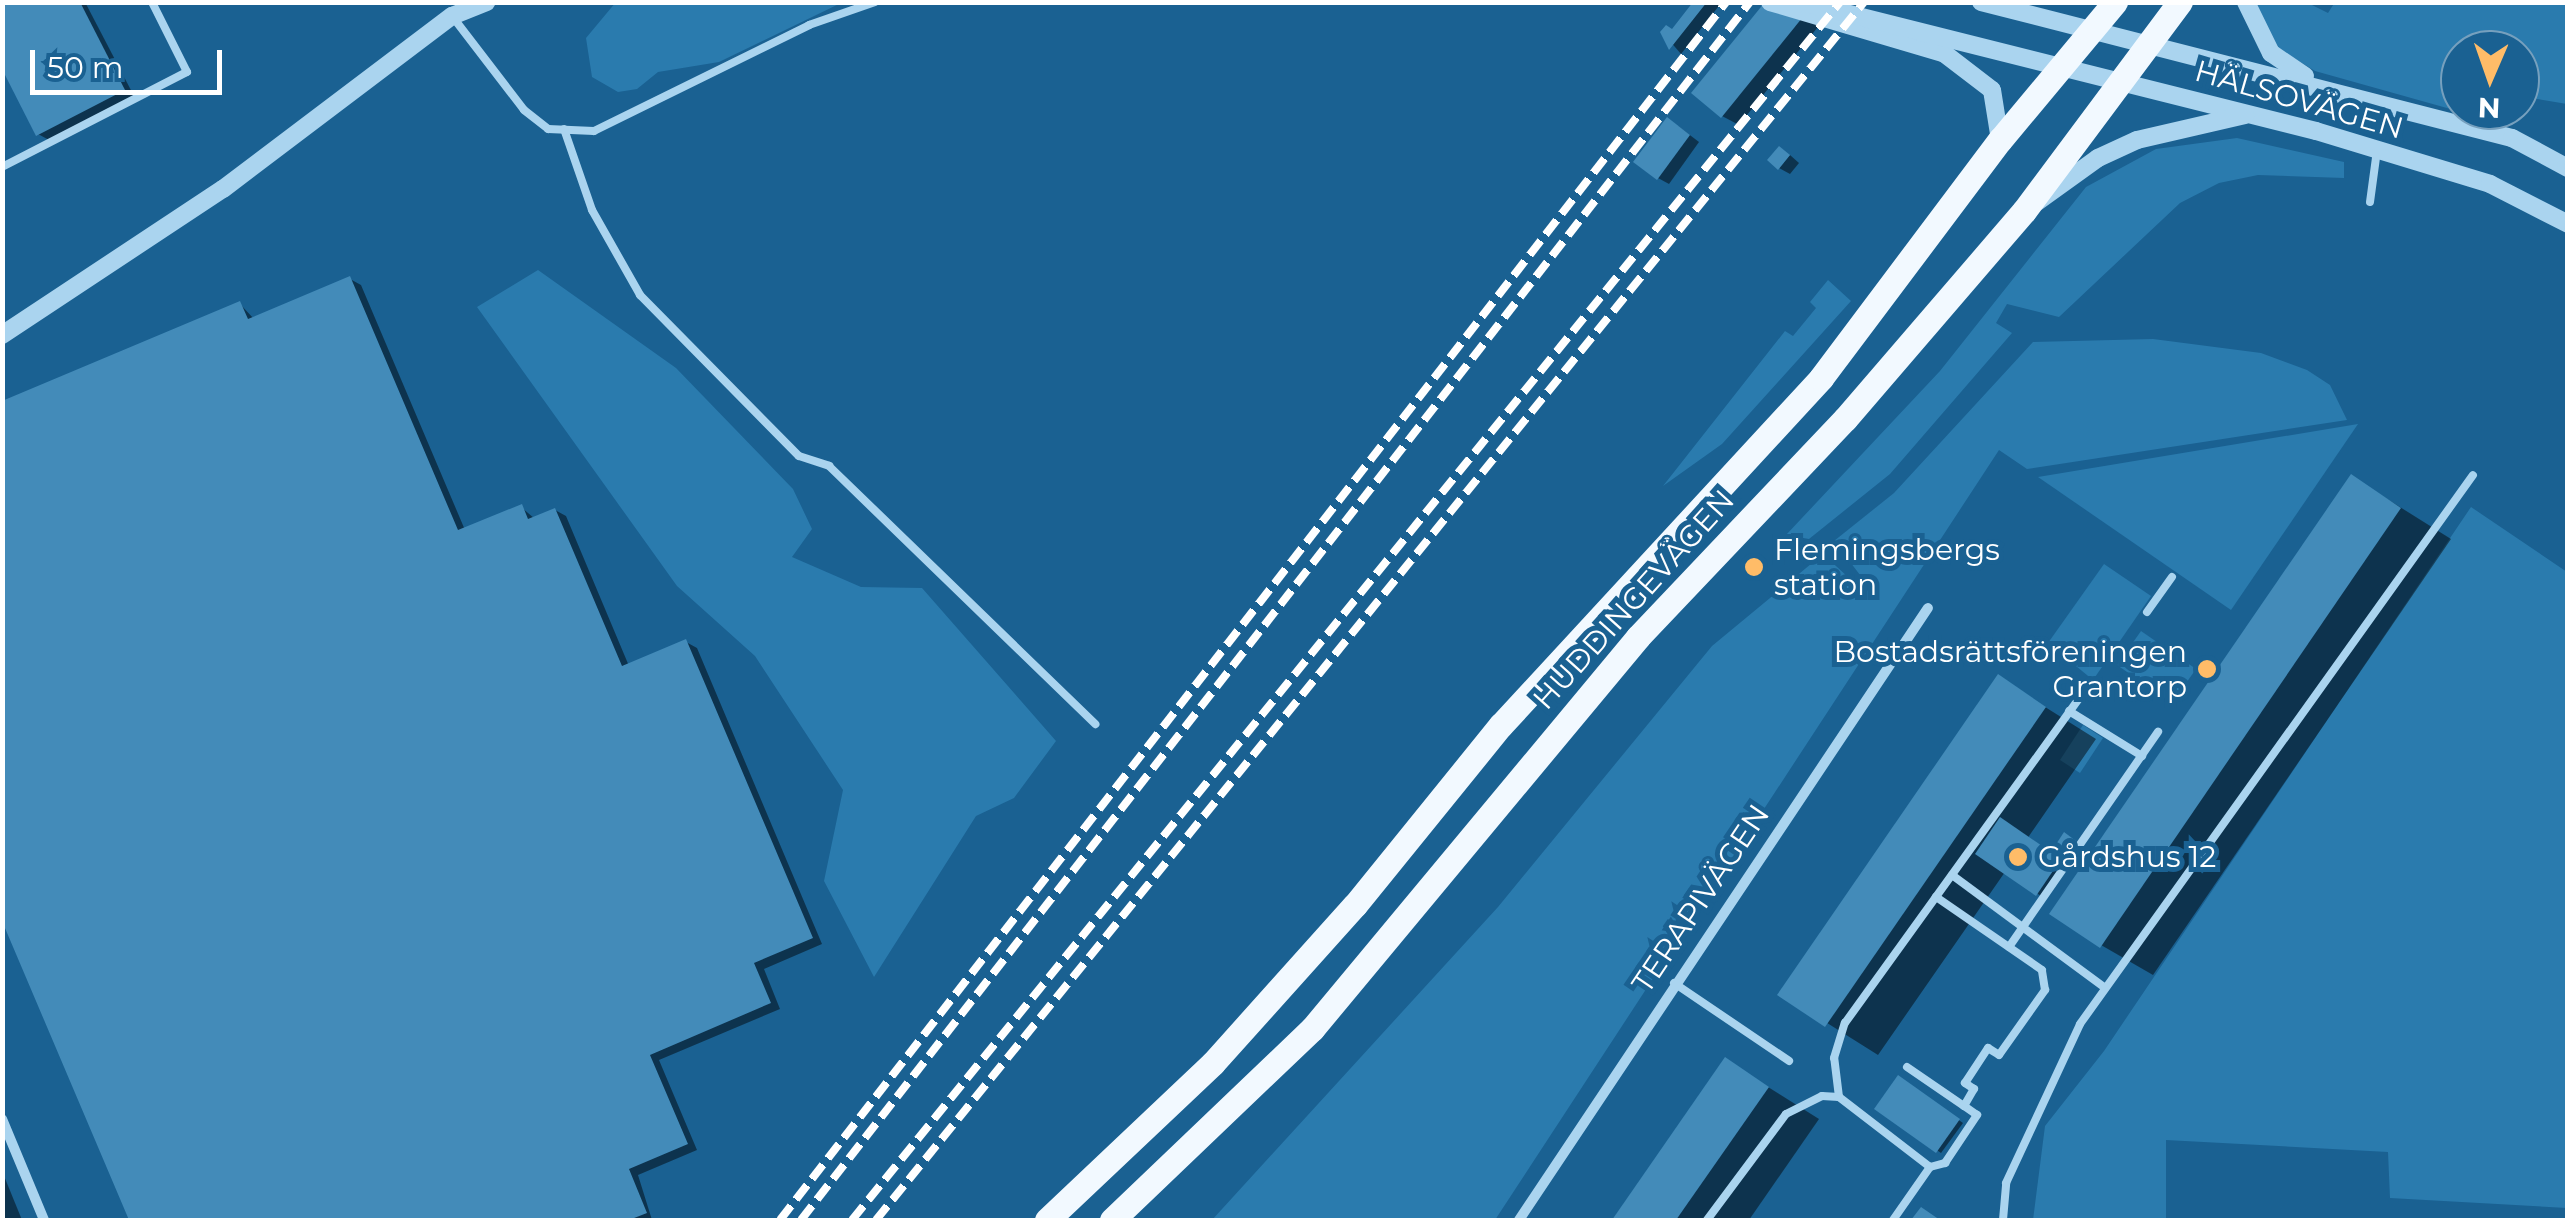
<!DOCTYPE html>
<html>
<head>
<meta charset="utf-8">
<style>
	body { margin:0 }
	#map { position:relative; width:2570px; height:1223px; overflow:hidden; background:#1a6192; font-family:Montserrat,sans-serif }
	div>[style] { position:absolute }
	.green>* { inset:0; background:#2a7bae }
	.shadow>* { inset:0; background:#0007 }
	.building>* { inset:0; background:#438bb9 }
	.service>* { height:8px; margin:-4px; padding:0 4px; transform-origin:4px; border-radius:4px; background:#aad4ef }
	.minor>* { height:10px; margin:-5px; padding:0 5px; transform-origin:5px; border-radius:5px; background:#aad4ef }
	.tertiary>* { height:18px; margin:-9px; padding:0 9px; transform-origin:9px; border-radius:9px; background:#aad4ef }
	.primary>* { height:25px; margin:-12.5px; padding:0 12.5px; transform-origin:12.5px; border-radius:12.5px; background:#f2f9ff }
	.rail>* { height:8px; margin-top:-4px; transform-origin:0; background:repeating-linear-gradient(90deg,#fff 0 18px,transparent 0 26px) }
	.dots>* { width:28px; height:28px; translate:-50% -50%; box-sizing:border-box; border:5px solid #1a6192; border-radius:50% }
	span { translate:-50% -50%; white-space:nowrap; text-align:center; line-height:1.15; -webkit-text-stroke:10px #1a6192; paint-order:stroke }
	.street-label { font-size:30px; color:#fff }
	.poi-label { font-size:30px; color:#fff }
	.left { translate:0 -50%; text-align:left }
	.right { translate:-100% -50%; text-align:right }
	.frame { position:absolute; inset:0; border:5px solid #fff; pointer-events:none }
	.north { position:absolute; left:2440px; top:30px; width:100px; height:100px; box-sizing:border-box; background:#1a6192; border:2px solid #76a0be; border-radius:50%; rotate:182deg; font-size:28px; font-weight:700; line-height:40px; text-align:center; color:#fff }
	.north::after { content:''; display:block; margin:auto; width:35px; height:45px; background:#ffbc68; clip-path:polygon(50% 0,100% 100%,50% 72%,0 100%) }
	.scale { position:absolute; left:30px; top:50px; width:192px; height:45px; box-sizing:border-box; border:5px solid #fff; border-top:0; padding-left:12px; font-size:30px; line-height:35px; white-space:nowrap; color:#fff; -webkit-text-stroke:8px #1a6192; paint-order:stroke }
</style>
</head>
<body>
<div id="map">
	<div class="green">
		<i style="clip-path:polygon(616px 2px,841px 2px,841px 3px,719px 62px,658px 72px,637px 89px,618px 92px,592px 77px,586px 38px)"></i>
		<i style="clip-path:polygon(2335px 2px,2567px 3px,2567px 104px,2520px 96px,2520px 50px,2460px 50px,2460px 101px,2454px 110px,2315px 71px,2276px 47px,2251px 3px,2308px 3px,2328px 13px)"></i>
		<i style="clip-path:polygon(2237px 138px,2344px 162px,2344px 178px,2258px 175px,2219px 183px,2180px 203px,2059px 317px,2007px 304px,1996px 323px,2012px 333px,1890px 474px,1809px 539px,1786px 535px,1940px 371px,2086px 187px,2156px 149px)"></i>
		<i style="clip-path:polygon(538px 270px,676px 368px,793px 489px,812px 529px,792px 557px,861px 587px,922px 588px,1056px 741px,1014px 798px,976px 816px,874px 977px,824px 881px,843px 790px,755px 656px,677px 586px,477px 307px)"></i>
		<i style="clip-path:polygon(1828px 280px,1851px 301px,1722px 444px,1663px 486px,1785px 331px,1793px 336px,1816px 308px,1810px 302px)"></i>
		<i style="clip-path:polygon(2153px 339px,2261px 353px,2307px 370px,2330px 385px,2347px 420px,2027px 469px,1999px 450px,1495px 1220px,1212px 1220px,1498px 907px,1712px 646px,1823px 554px,1849px 578px,1860px 598px,1870px 588px,1834px 541px,1894px 493px,2033px 342px)"></i>
		<i style="clip-path:polygon(2358px 424px,2231px 610px,2038px 477px)"></i>
		<i style="clip-path:polygon(2471px 507px,2567px 572px,2567px 1208px,2390px 1198px,2388px 1152px,2166px 1140px,2166px 1220px,2033px 1220px,2045px 1126px,2104px 1051px)"></i>
		<i style="clip-path:polygon(2104px 564px,2151px 596px,2093px 680px,2048px 643px)"></i>
		<i style="clip-path:polygon(2141px 631px,2196px 669px,2172px 703px,2117px 665px)"></i>
		<i style="clip-path:polygon(2083px 725px,2103px 738px,2080px 773px,2060px 760px)"></i>
	</div>
	<div class="shadow">
		<i style="clip-path:polygon(2px 2px,85px 2px,134px 96px,49px 140px,38px 134px,2px 65px)"></i>
		<i style="clip-path:polygon(1696px 2px,1722px 2px,1681px 54px,1663px 33px,1673px 32px)"></i>
		<i style="clip-path:polygon(1768px 2px,1838px 2px,1739px 125px,1722px 116px)"></i>
		<i style="clip-path:polygon(1678px 126px,1699px 142px,1669px 184px,1658px 178px)"></i>
		<i style="clip-path:polygon(1790px 155px,1799px 163px,1790px 174px,1779px 168px)"></i>
		<i style="clip-path:polygon(350px 279px,361px 285px,465px 530px,521px 507px,535px 519px,555px 510px,566px 516px,629px 666px,686px 642px,697px 648px,822px 944px,764px 969px,780px 1009px,659px 1060px,697px 1150px,638px 1175px,652px 1220px,132px 1220px,2px 915px,240px 304px,254px 319px)"></i>
		<i style="clip-path:polygon(2352px 477px,2451px 539px,2153px 975px,2101px 945px)"></i>
		<i style="clip-path:polygon(1999px 678px,2096px 739px,2027px 839px,2063px 863px,2041px 896px,2005px 872px,1878px 1055px,1781px 994px)"></i>
		<i style="clip-path:polygon(1725px 1060px,1819px 1119px,1749px 1220px,1615px 1220px)"></i>
		<i style="clip-path:polygon(1898px 1078px,1963px 1123px,1941px 1153px,1877px 1108px)"></i>
		<i style="clip-path:polygon(2px 1171px,22px 1220px,2px 1220px)"></i>
	</div>
	<div class="building">
		<i style="clip-path:polygon(3px 2px,80px 2px,125px 90px,36px 136px,3px 71px)"></i>
		<i style="clip-path:polygon(1693px 2px,1707px 2px,1669px 50px,1660px 32px,1666px 25px,1672px 29px)"></i>
		<i style="clip-path:polygon(1765px 2px,1815px 2px,1721px 118px,1691px 93px)"></i>
		<i style="clip-path:polygon(1667px 117px,1690px 135px,1657px 180px,1633px 162px)"></i>
		<i style="clip-path:polygon(1779px 146px,1790px 155px,1778px 170px,1767px 160px)"></i>
		<i style="clip-path:polygon(350px 276px,458px 530px,522px 504px,528px 519px,555px 508px,622px 666px,686px 639px,813px 938px,754px 963px,771px 1003px,650px 1055px,688px 1144px,629px 1169px,647px 1213px,629px 1220px,129px 1220px,2px 921px,2px 401px,240px 301px,248px 319px)"></i>
		<i style="clip-path:polygon(2351px 474px,2401px 508px,2100px 948px,2049px 914px)"></i>
		<i style="clip-path:polygon(1998px 674px,2046px 707px,1825px 1027px,1777px 995px)"></i>
		<i style="clip-path:polygon(2000px 817px,2061px 859px,2036px 896px,1975px 854px)"></i>
		<i style="clip-path:polygon(2064px 832px,2076px 841px,2065px 857px,2053px 849px)"></i>
		<i style="clip-path:polygon(1725px 1057px,1769px 1087px,1676px 1220px,1612px 1220px)"></i>
		<i style="clip-path:polygon(1898px 1075px,1960px 1119px,1936px 1153px,1874px 1109px)"></i>
		<i style="clip-path:polygon(1921px 1207px,1940px 1220px,1911px 1220px)"></i>
	</div>
	<div class="service">
		<i style="left:452px;top:16px;width:118px;rotate:52.5deg"></i>
		<i style="left:524px;top:110px;width:31px;rotate:38deg"></i>
		<i style="left:548px;top:129px;width:46px;rotate:2.5deg"></i>
		<i style="left:594px;top:131px;width:240px;rotate:-26.2deg"></i>
		<i style="left:809px;top:25px;width:70px;rotate:-19.2deg"></i>
		<i style="left:564px;top:129px;width:86px;rotate:70.9deg"></i>
		<i style="left:592px;top:210px;width:98px;rotate:60.5deg"></i>
		<i style="left:640px;top:295px;width:226px;rotate:45.4deg"></i>
		<i style="left:799px;top:456px;width:32px;rotate:18deg"></i>
		<i style="left:829px;top:466px;width:371px;rotate:44.1deg"></i>
		<i style="left:2px;top:167px;width:208px;rotate:-27.2deg"></i>
		<i style="left:187px;top:72px;width:78px;rotate:-116.6deg"></i>
		<i style="left:2370px;top:202px;width:52px;rotate:-82.3deg"></i>
		<i style="left:2147px;top:612px;width:43px;rotate:-54.5deg"></i>
		<i style="left:2069px;top:711px;width:86px;rotate:31.7deg"></i>
		<i style="left:1952px;top:875px;width:190px;rotate:36.4deg"></i>
		<i style="left:2009px;top:947px;width:262px;rotate:-55.3deg"></i>
		<i style="left:1674px;top:983px;width:139px;rotate:34.1deg"></i>
		<i style="left:1907px;top:1067px;width:69px;rotate:34.4deg"></i>
		<i style="left:1839px;top:1097px;width:39px;rotate:-97deg"></i>
		<i style="left:1834px;top:1058px;width:37px;rotate:-73deg"></i>
		<i style="left:1845px;top:1023px;width:402px;rotate:-54.2deg"></i>
		<i style="left:1707px;top:1220px;width:132px;rotate:-53.3deg"></i>
		<i style="left:1786px;top:1114px;width:40px;rotate:-26.6deg"></i>
		<i style="left:1822px;top:1096px;width:17px;rotate:3deg"></i>
		<i style="left:1839px;top:1097px;width:115px;rotate:37.6deg"></i>
		<i style="left:1893px;top:1220px;width:65px;rotate:-55.1deg"></i>
		<i style="left:1930px;top:1167px;width:16px;rotate:-15deg"></i>
		<i style="left:1945px;top:1163px;width:58px;rotate:-56.3deg"></i>
		<i style="left:1977px;top:1115px;width:16px;rotate:-145deg"></i>
		<i style="left:1964px;top:1106px;width:20px;rotate:-60deg"></i>
		<i style="left:1974px;top:1089px;width:11px;rotate:-146deg"></i>
		<i style="left:1965px;top:1083px;width:42px;rotate:-56.7deg"></i>
		<i style="left:1988px;top:1048px;width:13px;rotate:32deg"></i>
		<i style="left:1999px;top:1055px;width:80px;rotate:-54.7deg"></i>
		<i style="left:2045px;top:990px;width:20px;rotate:-99deg"></i>
		<i style="left:2042px;top:970px;width:129px;rotate:-145.4deg"></i>
		<i style="left:2003px;top:1220px;width:37px;rotate:-85deg"></i>
		<i style="left:2006px;top:1183px;width:175px;rotate:-65deg"></i>
		<i style="left:2080px;top:1024px;width:675px;rotate:-54.4deg"></i>
	</div>
	<div class="minor">
		<i style="left:2px;top:1119px;width:109px;rotate:67.4deg"></i>
		<i style="left:1519px;top:1220px;width:736px;rotate:-56.25deg"></i>
	</div>
	<div class="tertiary">
		<i style="left:1770px;top:2px;width:183px;rotate:16.5deg"></i>
		<i style="left:1945px;top:54px;width:59px;rotate:37.5deg"></i>
		<i style="left:1992px;top:90px;width:51px;rotate:80.9deg"></i>
		<i style="left:1802px;top:2px;width:530px;rotate:14.09deg"></i>
		<i style="left:2316px;top:131px;width:182px;rotate:16.9deg"></i>
		<i style="left:2490px;top:184px;width:88px;rotate:27.1deg"></i>
		<i style="left:1981px;top:2px;width:548px;rotate:14.37deg"></i>
		<i style="left:2512px;top:138px;width:64px;rotate:28.2deg"></i>
		<i style="left:2246px;top:2px;width:57px;rotate:63.9deg"></i>
		<i style="left:2271px;top:53px;width:41px;rotate:34.1deg"></i>
		<i style="left:2037px;top:202px;width:75px;rotate:-35.8deg"></i>
		<i style="left:2098px;top:158px;width:43px;rotate:-24.8deg"></i>
		<i style="left:2137px;top:140px;width:111px;rotate:-13deg"></i>
		<i style="left:2px;top:335px;width:265px;rotate:-33.5deg"></i>
		<i style="left:223px;top:189px;width:287px;rotate:-37.1deg"></i>
		<i style="left:452px;top:16px;width:37px;rotate:-22deg"></i>
	</div>
	<div class="primary">
		<i style="left:1047px;top:1220px;width:228px;rotate:-43.4deg"></i>
		<i style="left:1213px;top:1063px;width:212px;rotate:-48.1deg"></i>
		<i style="left:1355px;top:905px;width:232px;rotate:-51deg"></i>
		<i style="left:1501px;top:725px;width:472px;rotate:-47.3deg"></i>
		<i style="left:1821px;top:378px;width:298px;rotate:-53.1deg"></i>
		<i style="left:2000px;top:140px;width:180px;rotate:-50.2deg"></i>
		<i style="left:1112px;top:1220px;width:277px;rotate:-43.7deg"></i>
		<i style="left:1312px;top:1029px;width:510px;rotate:-50.25deg"></i>
		<i style="left:1638px;top:637px;width:301px;rotate:-46.5deg"></i>
		<i style="left:1845px;top:419px;width:274px;rotate:-49.3deg"></i>
		<i style="left:2024px;top:211px;width:261px;rotate:-53.3deg"></i>
	</div>
	<div class="rail">
		<i style="left:780px;top:1220px;width:1542px;rotate:-52.16deg"></i>
		<i style="left:801px;top:1220px;width:1544px;rotate:-52.08deg"></i>
		<i style="left:852px;top:1220px;width:1568px;rotate:-50.95deg"></i>
		<i style="left:876px;top:1220px;width:1568px;rotate:-50.95deg"></i>
	</div>
	<div class="dots">
		<i style="left:1754px;top:567px;background:#ffbc68"></i>
		<i style="left:2207px;top:669px;background:#ffbc68"></i>
		<i style="left:2018px;top:857px;background:#ffbc68"></i>
	</div>
	<div class="street-label">
		<span style="left:2299px;top:100px;rotate:16deg">HÄLSOVÄGEN</span>
		<span style="left:1634px;top:600px;rotate:-48deg">HUDDINGEVÄGEN</span>
		<span style="left:1701px;top:899px;rotate:-56deg">TERAPIVÄGEN</span>
	</div>
	<div class="poi-label">
		<span class="left" style="left:1774px;top:567px">Flemingsbergs<br>station</span>
		<span class="right" style="left:2187px;top:669px">Bostadsrättsföreningen<br>Grantorp</span>
		<span class="left" style="left:2038px;top:857px">Gårdshus 12</span>
	</div>
	<div class="frame"></div>
	<div class="north">N</div>
	<div class="scale">50 m</div>
</div>
</body>
</html>
